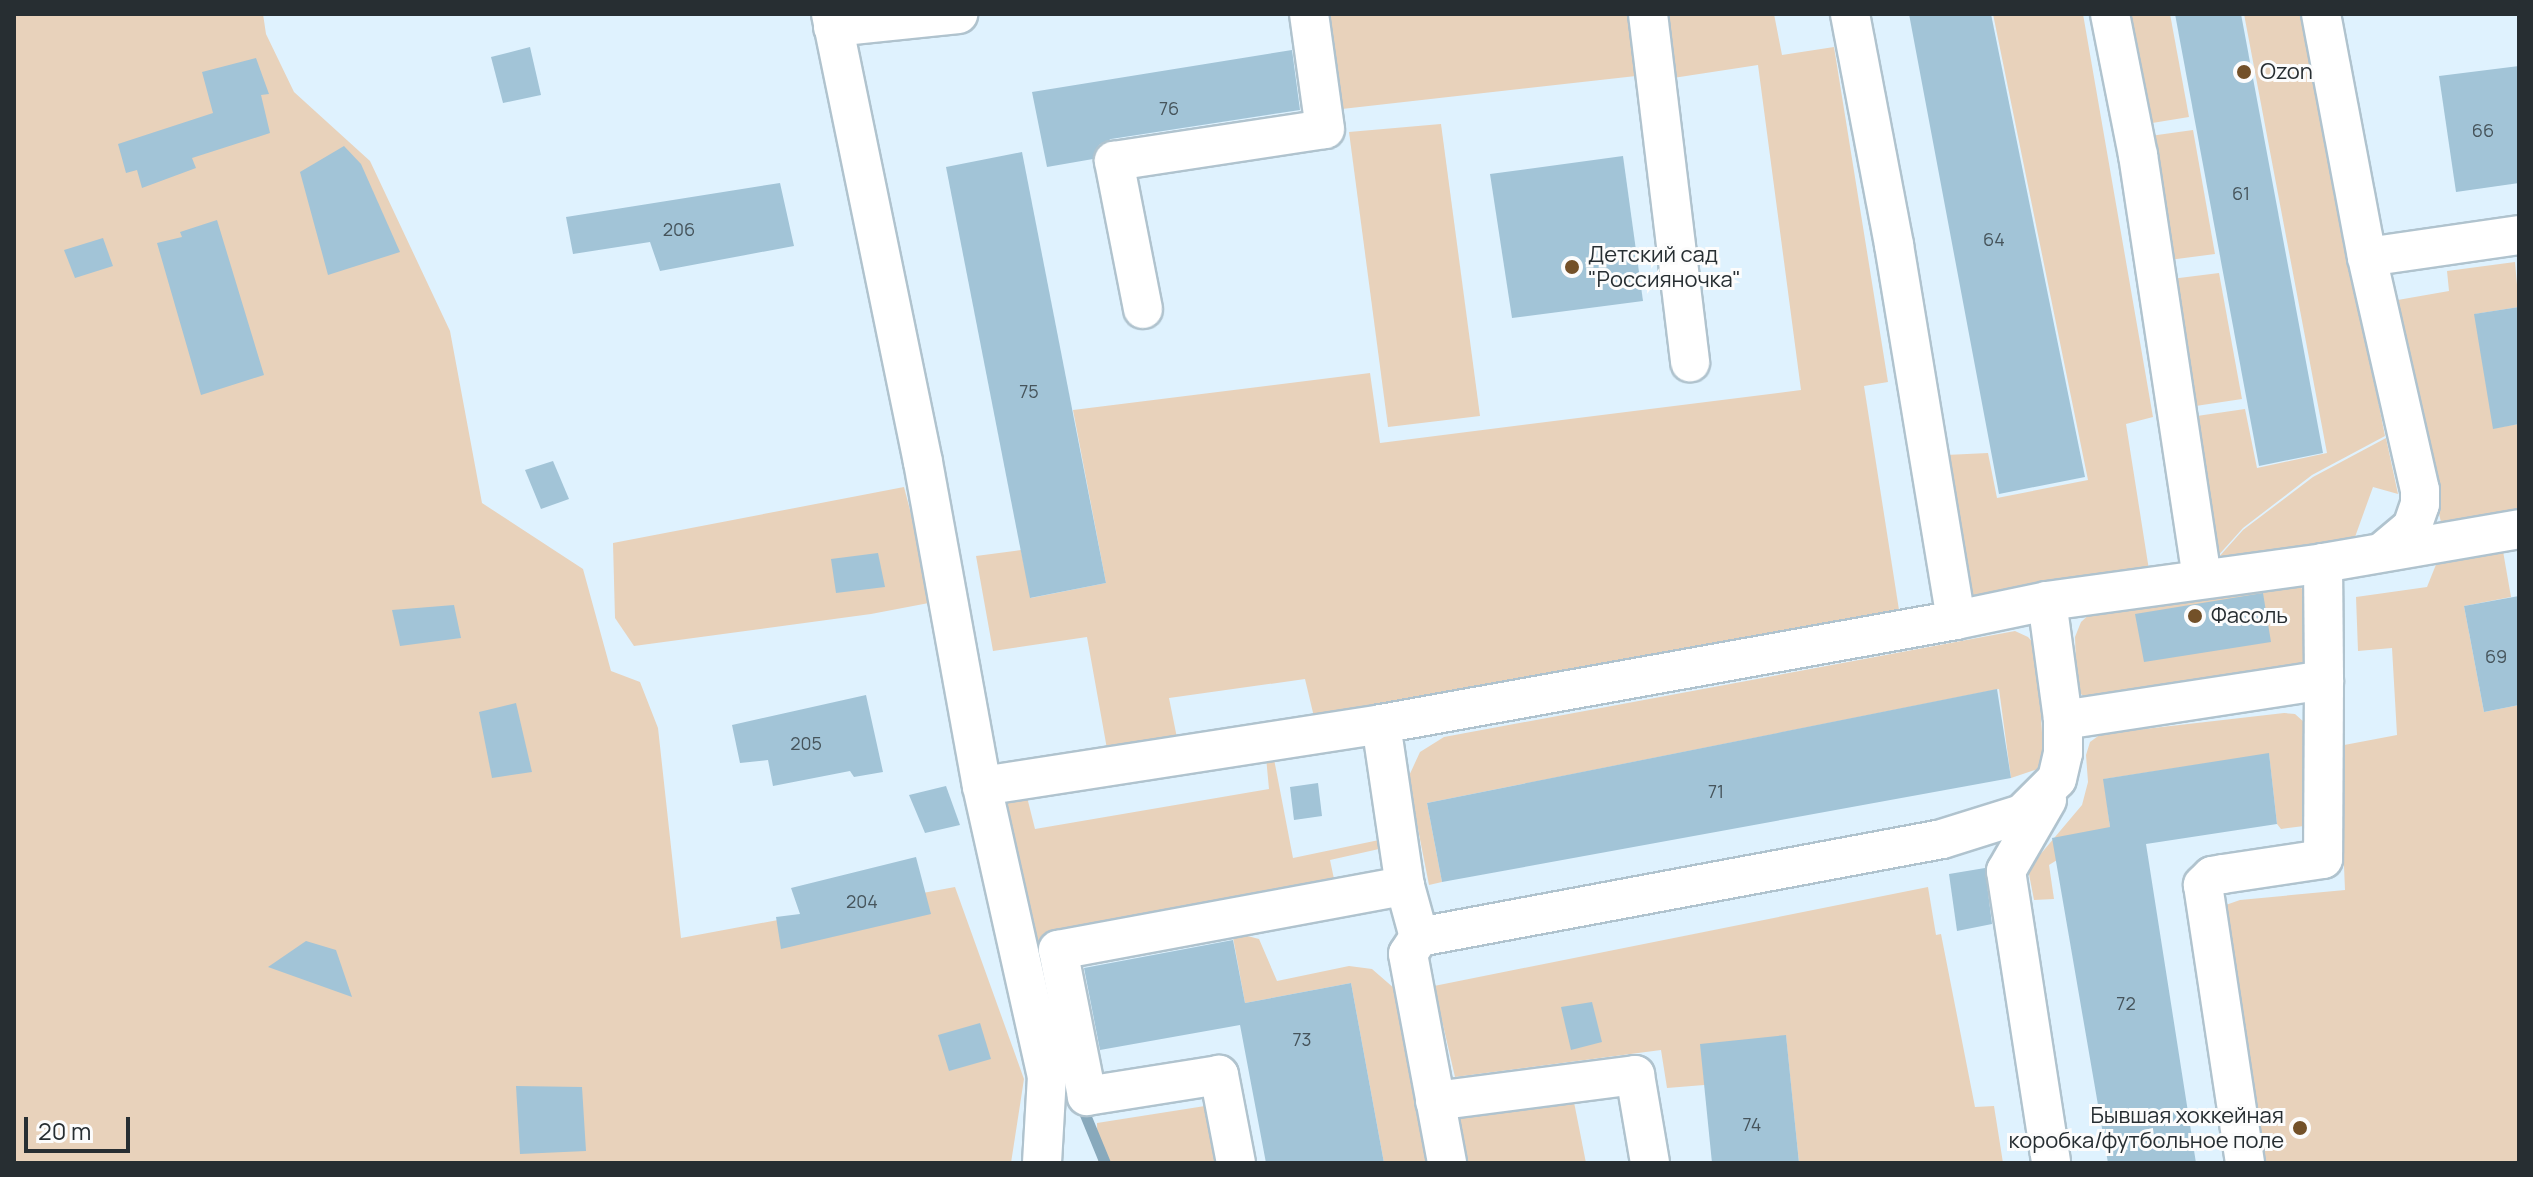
<!DOCTYPE html>
<html>
<head>
<meta charset="utf-8">
<style>
	body { margin:0 }
	#map { position:relative; width:2533px; height:1177px; overflow:hidden; background:#dff2fe; font-family:Manrope,sans-serif }
	div>[style] { position:absolute }
	.green>* { inset:0; background:#e8d2bb }
	.stream>* { height:11px; margin:-5.5px; padding:0 5.5px; transform-origin:5.5px; border-radius:5.5px; background:#88a9bc }
	.building>* { inset:0; background:#a2c4d7 }
	.roads { filter:drop-shadow(2px 0 #b0c3ce) drop-shadow(-2px 0 #b0c3ce) drop-shadow(0 2px #b0c3ce) drop-shadow(0 -2px #b0c3ce) }
	.minor>* { height:38px; margin:-19px; padding:0 19px; transform-origin:19px; border-radius:19px; background:#fff }
	.dots>* { width:22px; height:22px; translate:-50% -50%; box-sizing:border-box; border:4px solid #fcfcfc; border-radius:50% }
	span { translate:-50% -50%; white-space:nowrap; text-align:center; line-height:1.15; -webkit-text-stroke:6px #fcfcfc; paint-order:stroke }
	.number-label { font-size:18px; color:#46545b }
	.number-label span { -webkit-text-stroke-width:0 }
	.poi-label { font-size:22px; color:#272e32 }
	.left { translate:0 -50%; text-align:left }
	.right { translate:-100% -50%; text-align:right }
	.frame { position:absolute; inset:0; border:16px solid #272e32; pointer-events:none }
	.scale { position:absolute; left:24px; top:1117px; width:106px; height:36px; box-sizing:border-box; border:4px solid #272e32; border-top:0; padding-left:10px; font-size:24px; line-height:28px; white-space:nowrap; color:#272e32; -webkit-text-stroke:6px #fcfcfc; paint-order:stroke }
</style>
</head>
<body>
<div id="map">
	<div class="green">
		<i style="clip-path:polygon(14px 14px,263px 14px,266px 34px,294px 92px,370px 161px,450px 331px,482px 503px,583px 569px,611px 671px,640px 682px,658px 728px,681px 938px,955px 887px,1024px 1079px,1011px 1163px,14px 1163px)"></i>
		<i style="clip-path:polygon(1319px 14px,1638px 14px,1645px 75px,1333px 110px)"></i>
		<i style="clip-path:polygon(1665px 14px,1774px 14px,1782px 55px,1834px 47px,1888px 382px,1864px 386px,1899px 610px,1314px 717px,1305px 679px,1169px 698px,1177px 738px,1107px 749px,1087px 637px,993px 651px,976px 556px,1021px 550px,1031px 598px,1106px 583px,1073px 410px,1370px 373px,1380px 443px,1801px 390px,1758px 65px,1673px 78px)"></i>
		<i style="clip-path:polygon(1993px 14px,2083px 14px,2153px 417px,2126px 424px,2149px 570px,1971px 600px,1946px 455px,1988px 453px,1997px 498px,2088px 480px)"></i>
		<i style="clip-path:polygon(2126px 14px,2170px 14px,2189px 117px,2146px 124px)"></i>
		<i style="clip-path:polygon(2244px 14px,2302px 14px,2385px 436px,2312px 475px,2243px 528px,2216px 558px,2190px 417px,2245px 409px,2257px 468px,2327px 453px)"></i>
		<i style="clip-path:polygon(1441px 124px,1480px 416px,1388px 427px,1349px 132px)"></i>
		<i style="clip-path:polygon(2193px 130px,2215px 254px,2169px 260px,2150px 136px)"></i>
		<i style="clip-path:polygon(2515px 262px,2519px 307px,2475px 314px,2494px 428px,2519px 424px,2519px 524px,2444px 536px,2392px 301px,2449px 291px,2447px 271px)"></i>
		<i style="clip-path:polygon(2219px 273px,2242px 399px,2189px 407px,2171px 279px)"></i>
		<i style="clip-path:polygon(2386px 438px,2398px 494px,2373px 487px,2355px 537px,2217px 559px,2243px 530px,2313px 477px)"></i>
		<i style="clip-path:polygon(904px 487px,934px 602px,871px 614px,634px 646px,615px 618px,613px 543px)"></i>
		<i style="clip-path:polygon(2503px 551px,2511px 597px,2464px 606px,2484px 712px,2519px 705px,2519px 1163px,2251px 1163px,2220px 907px,2240px 900px,2345px 890px,2339px 746px,2397px 735px,2392px 648px,2358px 651px,2356px 597px,2427px 587px,2437px 562px)"></i>
		<i style="clip-path:polygon(2294px 583px,2308px 593px,2310px 647px,2305px 662px,2294px 675px,2088px 701px,2077px 690px,2075px 637px,2081px 622px,2092px 612px)"></i>
		<i style="clip-path:polygon(2015px 631px,2028px 637px,2037px 647px,2044px 767px,2011px 778px,1999px 689px,1427px 803px,1442px 882px,1429px 885px,1408px 778px,1420px 752px,1444px 737px)"></i>
		<i style="clip-path:polygon(2284px 713px,2295px 714px,2305px 723px,2312px 825px,2281px 829px,2277px 824px,2269px 754px,2104px 779px,2110px 827px,2049px 865px,2054px 899px,2034px 900px,2028px 869px,2082px 805px,2088px 782px,2086px 755px,2090px 742px,2101px 734px)"></i>
		<i style="clip-path:polygon(1266px 757px,1274px 759px,1293px 858px,1379px 840px,1379px 849px,1330px 860px,1334px 879px,1048px 937px,1047px 1034px,1005px 804px,1027px 797px,1035px 829px,1269px 789px)"></i>
		<i style="clip-path:polygon(1928px 887px,1936px 935px,1941px 934px,1975px 1107px,1994px 1106px,2003px 1163px,1799px 1163px,1786px 1036px,1704px 1085px,1667px 1088px,1661px 1050px,1455px 1077px,1434px 986px)"></i>
		<i style="clip-path:polygon(1232px 932px,1259px 939px,1277px 981px,1349px 966px,1372px 969px,1395px 989px,1429px 1163px,1384px 1163px,1351px 983px,1245px 1003px)"></i>
		<i style="clip-path:polygon(1573px 1097px,1586px 1163px,1464px 1163px,1455px 1119px)"></i>
		<i style="clip-path:polygon(1205px 1106px,1220px 1163px,1098px 1163px,1097px 1123px)"></i>
	</div>
	<div class="stream">
		<i style="left:1079px;top:1100px;width:68px;rotate:67.6deg"></i>
	</div>
	<div class="building">
		<i style="clip-path:polygon(1909px 14px,1991px 14px,2085px 477px,1999px 494px)"></i>
		<i style="clip-path:polygon(2175px 14px,2241px 14px,2323px 453px,2259px 466px)"></i>
		<i style="clip-path:polygon(530px 47px,541px 95px,503px 103px,491px 57px)"></i>
		<i style="clip-path:polygon(1292px 50px,1300px 110px,1111px 139px,1099px 145px,1093px 159px,1047px 167px,1032px 92px)"></i>
		<i style="clip-path:polygon(256px 58px,269px 94px,261px 95px,270px 133px,192px 158px,196px 168px,142px 188px,137px 170px,126px 173px,118px 144px,213px 113px,202px 72px)"></i>
		<i style="clip-path:polygon(2519px 66px,2519px 183px,2456px 192px,2439px 76px)"></i>
		<i style="clip-path:polygon(344px 146px,361px 164px,400px 252px,328px 275px,300px 172px)"></i>
		<i style="clip-path:polygon(1022px 152px,1106px 583px,1030px 598px,946px 167px)"></i>
		<i style="clip-path:polygon(1623px 156px,1643px 301px,1512px 318px,1490px 174px)"></i>
		<i style="clip-path:polygon(780px 183px,794px 246px,660px 271px,650px 242px,573px 254px,566px 217px)"></i>
		<i style="clip-path:polygon(217px 220px,264px 375px,201px 395px,157px 243px,182px 237px,180px 232px)"></i>
		<i style="clip-path:polygon(103px 238px,113px 266px,75px 278px,64px 250px)"></i>
		<i style="clip-path:polygon(2519px 307px,2519px 424px,2493px 429px,2474px 314px)"></i>
		<i style="clip-path:polygon(553px 461px,569px 499px,541px 509px,525px 470px)"></i>
		<i style="clip-path:polygon(878px 553px,885px 587px,836px 593px,831px 559px)"></i>
		<i style="clip-path:polygon(2263px 593px,2271px 642px,2144px 662px,2135px 614px)"></i>
		<i style="clip-path:polygon(2519px 596px,2519px 705px,2484px 712px,2464px 606px)"></i>
		<i style="clip-path:polygon(454px 605px,461px 638px,400px 646px,392px 610px)"></i>
		<i style="clip-path:polygon(1997px 689px,2011px 778px,1442px 882px,1427px 803px)"></i>
		<i style="clip-path:polygon(866px 695px,883px 772px,854px 777px,850px 771px,773px 786px,768px 760px,740px 763px,732px 725px)"></i>
		<i style="clip-path:polygon(516px 703px,532px 772px,492px 778px,479px 712px)"></i>
		<i style="clip-path:polygon(2269px 753px,2277px 824px,2146px 844px,2196px 1163px,2108px 1163px,2052px 838px,2110px 827px,2103px 779px)"></i>
		<i style="clip-path:polygon(1318px 783px,1322px 816px,1294px 820px,1290px 787px)"></i>
		<i style="clip-path:polygon(946px 786px,960px 825px,925px 833px,909px 795px)"></i>
		<i style="clip-path:polygon(916px 857px,931px 914px,781px 949px,776px 917px,800px 914px,791px 888px)"></i>
		<i style="clip-path:polygon(1985px 868px,1992px 924px,1957px 931px,1949px 874px)"></i>
		<i style="clip-path:polygon(1233px 940px,1245px 1003px,1351px 983px,1384px 1163px,1266px 1163px,1240px 1025px,1100px 1050px,1084px 968px)"></i>
		<i style="clip-path:polygon(306px 941px,336px 950px,352px 997px,268px 967px)"></i>
		<i style="clip-path:polygon(1592px 1002px,1602px 1042px,1571px 1050px,1561px 1007px)"></i>
		<i style="clip-path:polygon(980px 1023px,991px 1059px,949px 1071px,938px 1035px)"></i>
		<i style="clip-path:polygon(1786px 1035px,1799px 1163px,1712px 1163px,1700px 1044px)"></i>
		<i style="clip-path:polygon(516px 1086px,582px 1087px,586px 1151px,520px 1154px)"></i>
	</div>
	<div class="roads">
		<div class="minor">
			<i style="left:831px;top:14px;width:457px;rotate:78.4deg"></i>
			<i style="left:923px;top:462px;width:329px;rotate:79.7deg"></i>
			<i style="left:982px;top:786px;width:297px;rotate:77.4deg"></i>
			<i style="left:1047px;top:1076px;width:87px;rotate:93.3deg"></i>
			<i style="left:1648px;top:14px;width:351px;rotate:83.1deg"></i>
			<i style="left:1850px;top:14px;width:235px;rotate:79.2deg"></i>
			<i style="left:1894px;top:245px;width:380px;rotate:80.6deg"></i>
			<i style="left:1956px;top:620px;width:93px;rotate:-11.8deg"></i>
			<i style="left:2047px;top:601px;width:120px;rotate:82.3deg"></i>
			<i style="left:2110px;top:14px;width:144px;rotate:78.8deg"></i>
			<i style="left:2138px;top:155px;width:427px;rotate:81.4deg"></i>
			<i style="left:2321px;top:14px;width:247px;rotate:79.3deg"></i>
			<i style="left:2367px;top:257px;width:239px;rotate:77.2deg"></i>
			<i style="left:2420px;top:490px;width:14px;rotate:90deg"></i>
			<i style="left:2420px;top:504px;width:24px;rotate:109deg"></i>
			<i style="left:2412px;top:527px;width:35px;rotate:140deg"></i>
			<i style="left:833px;top:27px;width:126px;rotate:-5.9deg"></i>
			<i style="left:2367px;top:257px;width:154px;rotate:-8.2deg"></i>
			<i style="left:1143px;top:309px;width:151px;rotate:-101.1deg"></i>
			<i style="left:1114px;top:161px;width:213px;rotate:-8.6deg"></i>
			<i style="left:1325px;top:129px;width:116px;rotate:-97.9deg"></i>
			<i style="left:2323px;top:563px;width:117px;rotate:89.5deg"></i>
			<i style="left:2047px;top:601px;width:279px;rotate:-7.8deg"></i>
			<i style="left:2323px;top:563px;width:199px;rotate:-9.8deg"></i>
			<i style="left:1381px;top:724px;width:164px;rotate:81.6deg"></i>
			<i style="left:982px;top:786px;width:404px;rotate:-8.8deg"></i>
			<i style="left:1381px;top:724px;width:584px;rotate:-10.25deg"></i>
			<i style="left:2047px;top:800px;width:82px;rotate:120deg"></i>
			<i style="left:2006px;top:871px;width:295px;rotate:81.2deg"></i>
			<i style="left:1419px;top:937px;width:20px;rotate:123deg"></i>
			<i style="left:1408px;top:954px;width:213px;rotate:79.4deg"></i>
			<i style="left:1435px;top:1101px;width:202px;rotate:-7.4deg"></i>
			<i style="left:1635px;top:1075px;width:89px;rotate:80.3deg"></i>
			<i style="left:1236px;top:1163px;width:90px;rotate:-100.9deg"></i>
			<i style="left:1219px;top:1075px;width:134px;rotate:171deg"></i>
			<i style="left:1087px;top:1096px;width:149px;rotate:-101.2deg"></i>
			<i style="left:1058px;top:950px;width:353px;rotate:-10.5deg"></i>
			<i style="left:1405px;top:886px;width:53px;rotate:74.6deg"></i>
			<i style="left:1419px;top:937px;width:532px;rotate:-10.61deg"></i>
			<i style="left:1942px;top:839px;width:84px;rotate:-17.4deg"></i>
			<i style="left:2022px;top:814px;width:49px;rotate:-45deg"></i>
			<i style="left:2057px;top:779px;width:27px;rotate:-77deg"></i>
			<i style="left:2063px;top:753px;width:33px;rotate:-90deg"></i>
			<i style="left:2063px;top:720px;width:264px;rotate:-8.7deg"></i>
			<i style="left:2324px;top:680px;width:179px;rotate:90.3deg"></i>
			<i style="left:2323px;top:859px;width:101px;rotate:171.5deg"></i>
			<i style="left:2223px;top:874px;width:11px;rotate:170deg"></i>
			<i style="left:2212px;top:876px;width:13px;rotate:135deg"></i>
			<i style="left:2203px;top:885px;width:281px;rotate:81.4deg"></i>
		</div>
	</div>
	<div class="dots">
		<i style="left:2244px;top:72px;background:#735129"></i>
		<i style="left:1572px;top:267px;background:#735129"></i>
		<i style="left:2195px;top:616px;background:#735129"></i>
		<i style="left:2300px;top:1128px;background:#735129"></i>
	</div>
	<div class="number-label">
		<span style="left:1169px;top:108px">76</span>
		<span style="left:2483px;top:130px">66</span>
		<span style="left:2241px;top:193px">61</span>
		<span style="left:679px;top:229px">206</span>
		<span style="left:1994px;top:239px">64</span>
		<span style="left:1029px;top:391px">75</span>
		<span style="left:2496px;top:656px">69</span>
		<span style="left:806px;top:743px">205</span>
		<span style="left:1716px;top:791px">71</span>
		<span style="left:862px;top:901px">204</span>
		<span style="left:2126px;top:1003px">72</span>
		<span style="left:1302px;top:1039px">73</span>
		<span style="left:1752px;top:1124px">74</span>
	</div>
	<div class="poi-label">
		<span class="left" style="left:2260px;top:72px">Ozon</span>
		<span class="left" style="left:1588px;top:267px">Детский сад<br>"Россияночка"</span>
		<span class="left" style="left:2211px;top:616px">Фасоль</span>
		<span class="right" style="left:2284px;top:1128px">Бывшая хоккейная<br>коробка/футбольное поле</span>
	</div>
	<div class="frame"></div>
	<div class="scale">20 m</div>
</div>
</body>
</html>
